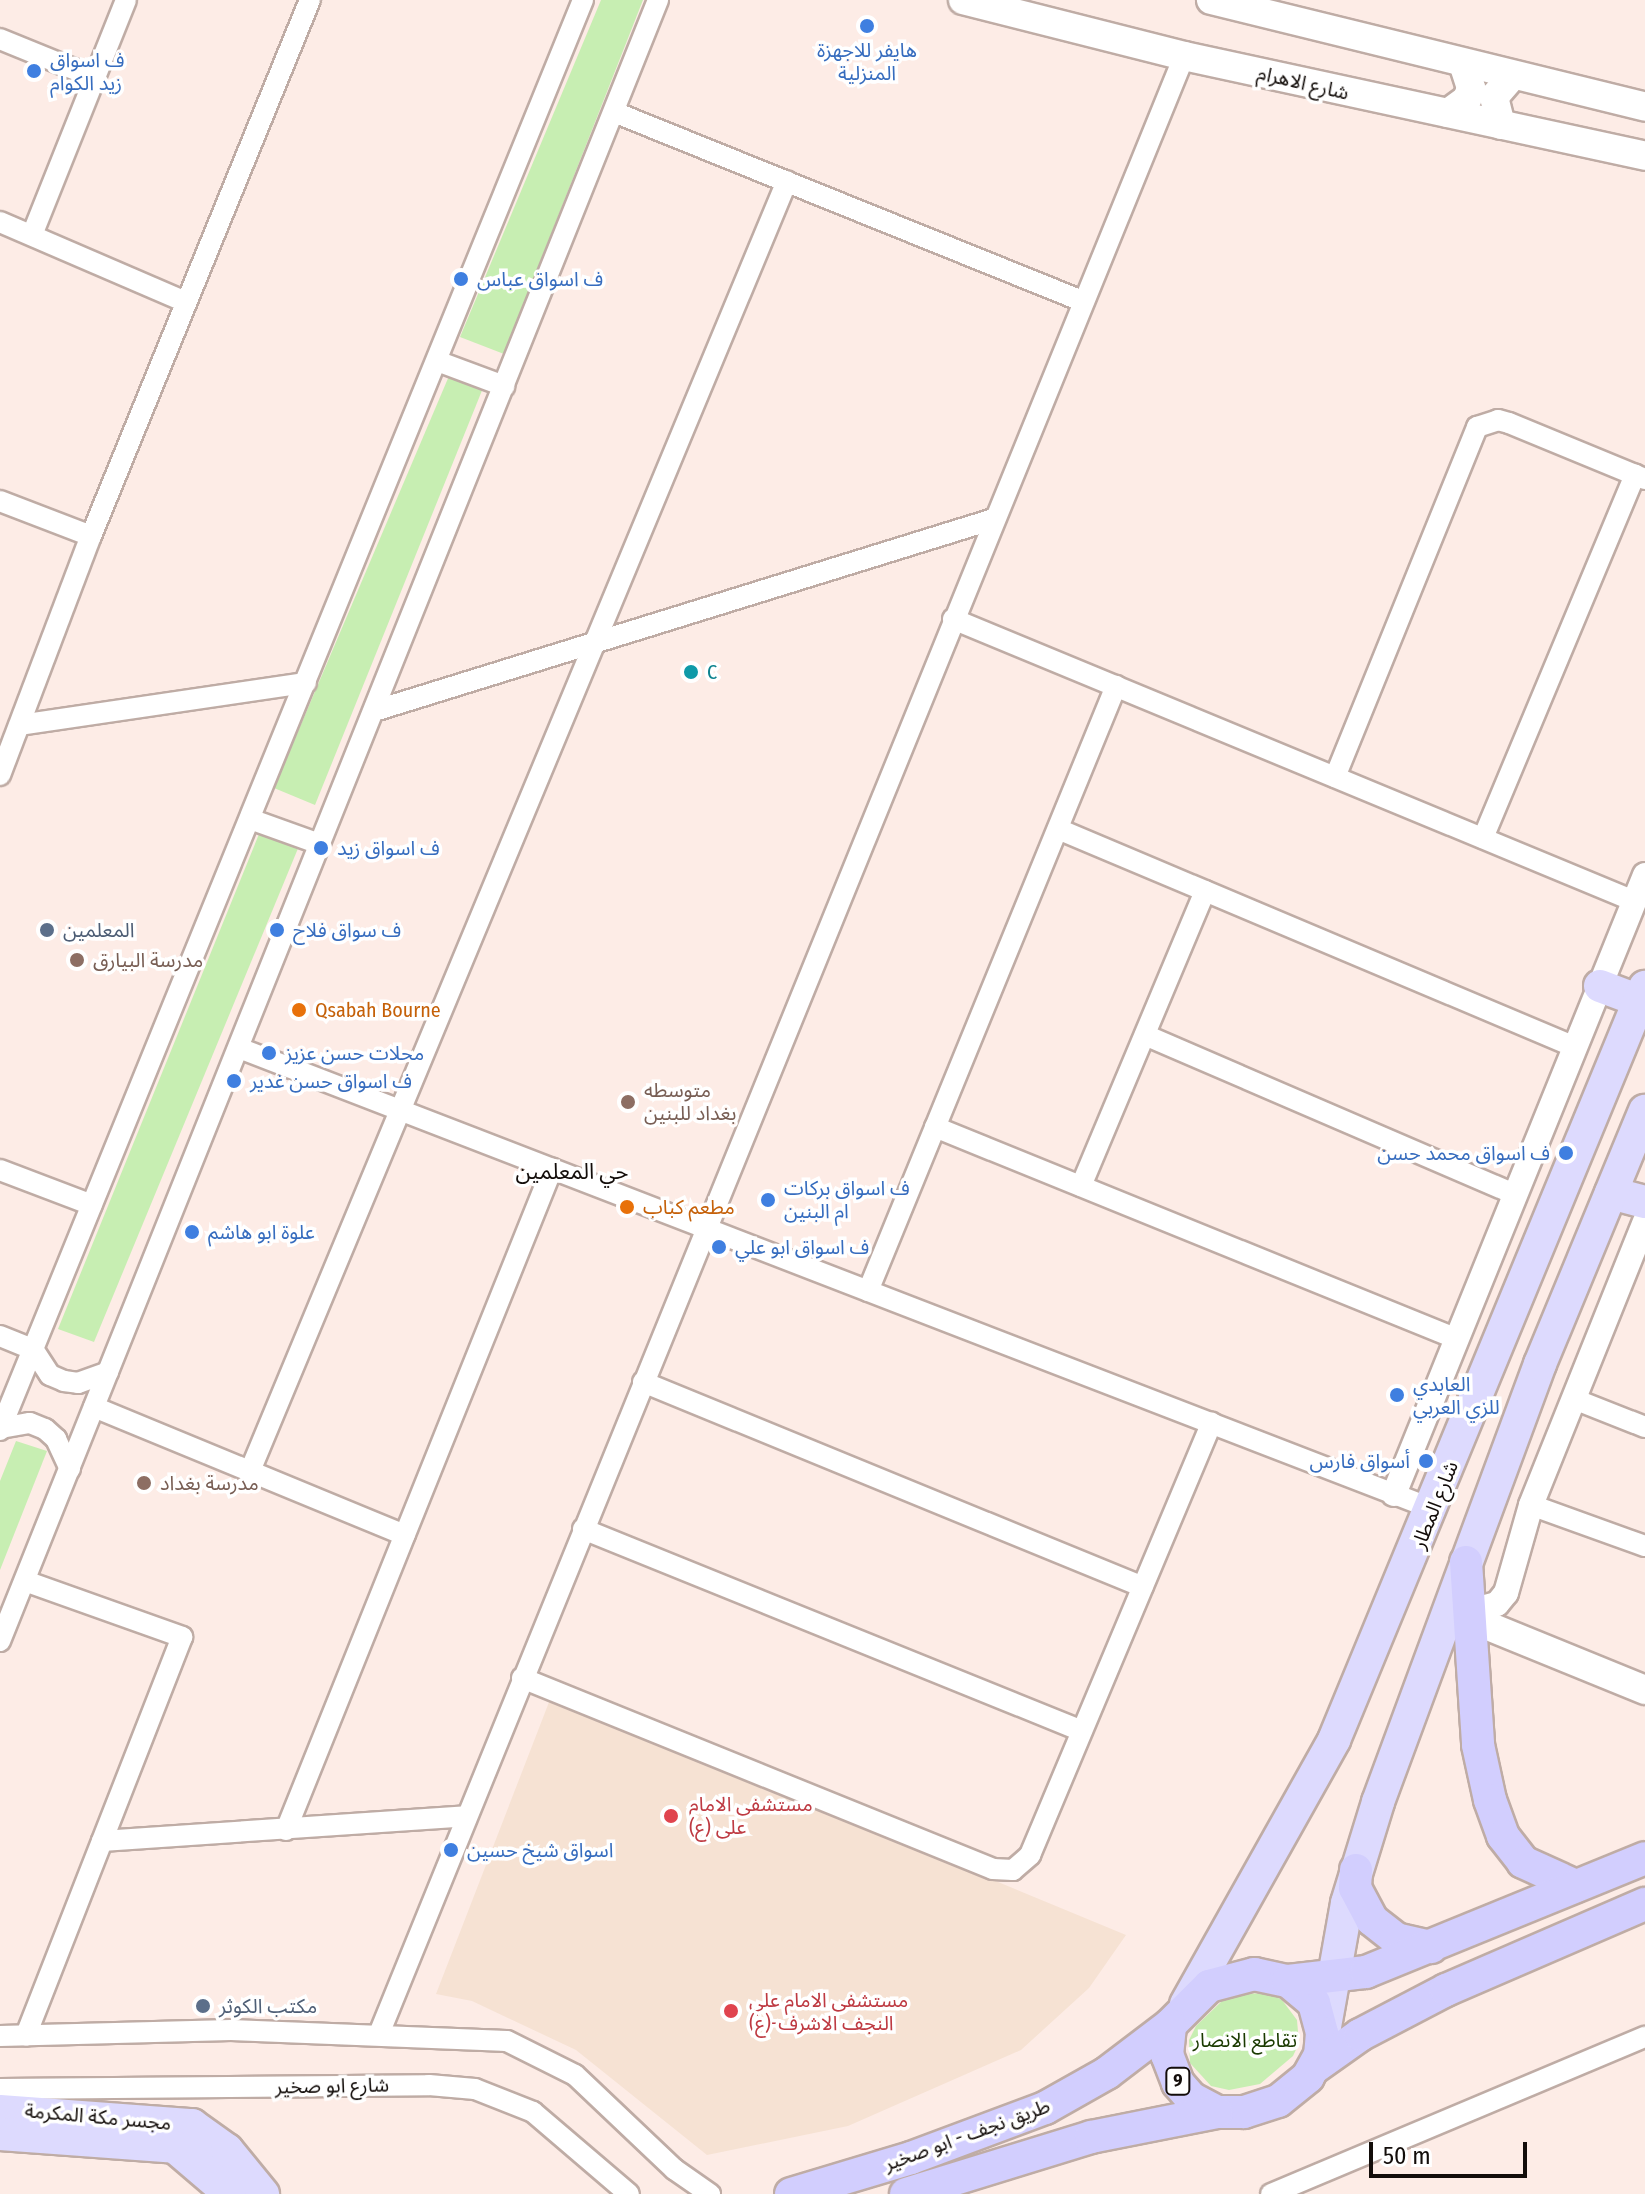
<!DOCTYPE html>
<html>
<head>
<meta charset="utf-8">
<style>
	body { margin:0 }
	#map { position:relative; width:1645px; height:2194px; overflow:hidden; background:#fdece6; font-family:"Fira Sans Condensed","Noto Sans Arabic",sans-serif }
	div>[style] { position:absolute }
	.industrial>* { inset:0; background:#f6e2d3 }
	.green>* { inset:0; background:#c7eeb2 }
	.roads { filter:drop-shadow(2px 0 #bfaca5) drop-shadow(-2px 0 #bfaca5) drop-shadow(0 2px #bfaca5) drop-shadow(0 -2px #bfaca5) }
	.minor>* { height:20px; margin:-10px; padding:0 10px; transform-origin:10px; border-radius:10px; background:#fff }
	.tertiary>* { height:24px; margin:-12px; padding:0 12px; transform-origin:12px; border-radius:12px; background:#fff }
	.secondary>* { height:28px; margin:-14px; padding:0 14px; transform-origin:14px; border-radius:14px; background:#fff }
	.primary>* { height:32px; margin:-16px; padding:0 16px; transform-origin:16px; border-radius:16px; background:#dddafe }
	.trunk>* { height:32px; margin:-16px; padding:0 16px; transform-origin:16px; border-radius:16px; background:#d2cefe }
	.dots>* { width:22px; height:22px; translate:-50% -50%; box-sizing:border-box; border:4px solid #fff; border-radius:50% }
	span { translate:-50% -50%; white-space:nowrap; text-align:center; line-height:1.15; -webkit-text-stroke:7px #fff; paint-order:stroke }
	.shield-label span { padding:2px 6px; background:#fff; border:2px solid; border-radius:6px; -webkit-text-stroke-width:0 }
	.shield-label { font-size:18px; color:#130d0a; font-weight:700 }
	.shop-label { font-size:20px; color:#366cbe }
	.left { translate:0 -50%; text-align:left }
	.right { translate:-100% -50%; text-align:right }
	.street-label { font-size:20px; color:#130d0a }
	.culture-label { font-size:20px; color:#0d838f }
	.service-label { font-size:20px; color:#4e5e75 }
	.education-label { font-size:20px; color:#785e54 }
	.food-label { font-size:20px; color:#c56008 }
	.health-label { font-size:20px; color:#be3a42 }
	.park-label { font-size:20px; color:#1a3a00 }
	.neighbourhood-label { font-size:22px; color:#130d0a }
	.scale { position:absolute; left:1369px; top:2142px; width:158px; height:36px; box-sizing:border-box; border:4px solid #130d0a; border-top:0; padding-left:10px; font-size:24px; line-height:28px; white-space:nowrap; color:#130d0a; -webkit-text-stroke:6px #fff; paint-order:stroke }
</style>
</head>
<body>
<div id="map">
	<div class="industrial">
		<i style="clip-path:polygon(551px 1697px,1126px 1935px,1089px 1988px,1021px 2050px,848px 2126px,707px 2155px,576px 2050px,472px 2001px,436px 1994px)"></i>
	</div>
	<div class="green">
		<i style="clip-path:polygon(601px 0,643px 0,504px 354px,460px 337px)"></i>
		<i style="clip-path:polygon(449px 376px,483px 388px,315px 805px,274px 788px)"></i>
		<i style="clip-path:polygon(259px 834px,299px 846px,94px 1342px,58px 1329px)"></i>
		<i style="clip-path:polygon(16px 1441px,47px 1451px,0 1570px,0 1481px)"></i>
		<i style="clip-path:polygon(1269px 1993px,1282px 2000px,1297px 2020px,1299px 2043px,1293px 2056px,1260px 2084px,1229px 2090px,1211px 2086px,1190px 2063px,1189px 2040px,1196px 2026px,1223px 2000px,1239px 1994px)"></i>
	</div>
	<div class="roads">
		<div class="minor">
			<i style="left:0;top:39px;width:100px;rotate:22.2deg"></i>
			<i style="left:614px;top:112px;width:505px;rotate:21.99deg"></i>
			<i style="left:0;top:222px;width:202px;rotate:23.3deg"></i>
			<i style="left:32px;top:235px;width:253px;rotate:-68.2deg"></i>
			<i style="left:437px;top:361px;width:72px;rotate:20.5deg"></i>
			<i style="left:0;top:501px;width:97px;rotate:21deg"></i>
			<i style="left:953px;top:619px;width:737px;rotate:22.49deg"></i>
			<i style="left:374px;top:711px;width:649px;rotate:-17.21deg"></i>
			<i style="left:20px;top:725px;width:289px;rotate:-8.4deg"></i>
			<i style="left:0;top:775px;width:256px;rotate:-69.2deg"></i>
			<i style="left:91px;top:536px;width:579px;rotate:-67.78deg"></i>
			<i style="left:1335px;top:777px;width:378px;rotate:-67.9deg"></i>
			<i style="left:1477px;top:427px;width:22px;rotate:-18deg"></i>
			<i style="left:1498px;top:420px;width:11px;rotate:15deg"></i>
			<i style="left:1509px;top:423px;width:147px;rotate:22.4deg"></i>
			<i style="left:250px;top:819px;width:74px;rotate:19.7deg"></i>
			<i style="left:1058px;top:829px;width:561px;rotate:22.86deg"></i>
			<i style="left:1483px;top:838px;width:394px;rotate:-67.3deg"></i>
			<i style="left:1145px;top:1035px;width:403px;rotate:23.3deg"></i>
			<i style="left:239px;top:1048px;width:1280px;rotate:21.11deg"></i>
			<i style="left:935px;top:1127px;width:563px;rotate:22.1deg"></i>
			<i style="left:0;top:1170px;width:98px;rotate:20.8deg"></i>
			<i style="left:1081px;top:1186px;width:320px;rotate:-67.2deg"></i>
			<i style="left:868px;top:1291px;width:654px;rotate:-67.71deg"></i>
			<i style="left:0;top:1336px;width:35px;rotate:22deg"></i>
			<i style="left:33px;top:1349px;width:31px;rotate:57deg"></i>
			<i style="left:50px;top:1375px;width:15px;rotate:23deg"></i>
			<i style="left:64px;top:1381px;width:14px;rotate:8deg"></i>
			<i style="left:78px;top:1383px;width:32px;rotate:-20deg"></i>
			<i style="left:643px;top:1382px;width:540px;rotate:22.29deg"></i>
			<i style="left:1574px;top:1399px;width:76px;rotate:21.5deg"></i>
			<i style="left:94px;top:1407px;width:336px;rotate:22.4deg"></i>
			<i style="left:1px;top:1428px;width:29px;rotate:-10deg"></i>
			<i style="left:30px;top:1423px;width:16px;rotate:22deg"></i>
			<i style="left:45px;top:1429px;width:15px;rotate:42deg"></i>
			<i style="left:56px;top:1439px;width:33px;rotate:65deg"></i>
			<i style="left:0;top:1430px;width:1544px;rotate:-67.82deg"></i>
			<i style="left:250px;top:1471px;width:1397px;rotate:-67.4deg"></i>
			<i style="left:1531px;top:1505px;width:121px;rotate:19.8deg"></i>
			<i style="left:583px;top:1529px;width:538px;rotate:22.04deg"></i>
			<i style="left:25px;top:1581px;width:167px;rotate:19.6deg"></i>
			<i style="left:182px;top:1637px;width:428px;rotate:111.4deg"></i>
			<i style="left:0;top:1641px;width:1768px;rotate:-68.15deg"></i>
			<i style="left:522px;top:1678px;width:508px;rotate:22.07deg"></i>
			<i style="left:993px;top:1869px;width:20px;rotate:3deg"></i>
			<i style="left:1013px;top:1870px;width:23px;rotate:-41deg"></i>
			<i style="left:1030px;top:1855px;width:469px;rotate:-67.2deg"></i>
			<i style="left:286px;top:1830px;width:713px;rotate:-68.08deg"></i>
			<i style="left:102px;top:1841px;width:365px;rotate:-3.9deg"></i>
			<i style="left:379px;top:2034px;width:2136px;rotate:-67.85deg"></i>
			<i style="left:0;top:2036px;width:231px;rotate:-1.5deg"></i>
			<i style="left:231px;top:2030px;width:276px;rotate:2.3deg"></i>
			<i style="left:507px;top:2041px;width:76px;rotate:26.6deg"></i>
			<i style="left:575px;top:2075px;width:137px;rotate:43.5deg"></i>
			<i style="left:674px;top:2169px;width:44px;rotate:34.8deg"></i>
			<i style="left:0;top:2089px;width:429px;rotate:-0.5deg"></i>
			<i style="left:429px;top:2085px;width:46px;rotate:5deg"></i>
			<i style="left:475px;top:2089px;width:62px;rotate:21.6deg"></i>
			<i style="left:533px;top:2112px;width:126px;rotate:40.5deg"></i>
			<i style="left:1271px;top:2194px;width:406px;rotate:-22.8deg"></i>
		</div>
		<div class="tertiary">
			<i style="left:1394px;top:1494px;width:668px;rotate:-67.93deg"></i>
			<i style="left:1470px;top:1611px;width:28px;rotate:-15deg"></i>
			<i style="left:1497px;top:1604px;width:14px;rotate:-51deg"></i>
			<i style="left:1506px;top:1593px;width:91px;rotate:-74.1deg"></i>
			<i style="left:1531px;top:1505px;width:305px;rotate:-68.1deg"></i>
		</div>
		<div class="secondary">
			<i style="left:963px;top:0;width:228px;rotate:14.2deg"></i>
			<i style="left:1184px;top:56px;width:472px;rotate:12.2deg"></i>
			<i style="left:1211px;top:0;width:447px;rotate:13.8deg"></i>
			<i style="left:1448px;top:113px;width:24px;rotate:-36deg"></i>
			<i style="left:1467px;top:99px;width:12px;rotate:-70deg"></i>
			<i style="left:1471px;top:88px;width:26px;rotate:-108deg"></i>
			<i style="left:1501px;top:125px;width:29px;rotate:-104deg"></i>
			<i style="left:1494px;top:97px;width:29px;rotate:-49deg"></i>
			<i style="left:1471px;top:1619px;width:188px;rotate:22.2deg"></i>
		</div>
		<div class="primary">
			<i style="left:1600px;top:986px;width:43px;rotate:20.6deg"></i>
			<i style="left:1611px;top:1193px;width:35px;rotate:15deg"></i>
			<i style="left:1186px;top:2004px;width:303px;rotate:-60.7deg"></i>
			<i style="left:1334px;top:1740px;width:815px;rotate:-67.56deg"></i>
			<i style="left:1323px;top:2038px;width:137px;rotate:-79.9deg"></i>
			<i style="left:1347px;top:1903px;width:106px;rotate:-72.9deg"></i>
			<i style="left:1378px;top:1802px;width:467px;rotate:-69.7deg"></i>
			<i style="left:1540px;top:1364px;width:274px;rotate:-67.5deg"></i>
			<i style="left:0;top:2111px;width:193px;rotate:4.2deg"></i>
			<i style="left:192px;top:2125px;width:43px;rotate:35.5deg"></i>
			<i style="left:227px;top:2150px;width:57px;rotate:50.7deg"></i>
			<i style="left:0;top:2134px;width:175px;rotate:4.2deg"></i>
			<i style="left:175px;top:2147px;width:72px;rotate:40.5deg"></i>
		</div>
		<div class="trunk">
			<i style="left:1466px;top:1562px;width:183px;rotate:86.2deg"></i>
			<i style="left:1478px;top:1745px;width:56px;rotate:77.7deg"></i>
			<i style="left:1490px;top:1800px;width:38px;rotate:70deg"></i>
			<i style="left:1503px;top:1836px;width:33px;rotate:52deg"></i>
			<i style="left:1523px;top:1862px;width:58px;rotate:24.4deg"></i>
			<i style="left:1356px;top:1870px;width:18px;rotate:93deg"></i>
			<i style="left:1355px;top:1888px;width:36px;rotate:62deg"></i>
			<i style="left:1372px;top:1920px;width:31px;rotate:38deg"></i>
			<i style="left:1396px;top:1939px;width:36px;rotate:13deg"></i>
			<i style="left:1254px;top:1974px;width:35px;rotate:12deg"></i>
			<i style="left:1288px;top:1981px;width:34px;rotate:40deg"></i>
			<i style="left:1314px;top:2003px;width:31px;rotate:75deg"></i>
			<i style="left:1322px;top:2033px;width:22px;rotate:95deg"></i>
			<i style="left:1320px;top:2055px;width:25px;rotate:119deg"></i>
			<i style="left:1308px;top:2077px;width:38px;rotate:141deg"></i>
			<i style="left:1278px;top:2101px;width:36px;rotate:162deg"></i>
			<i style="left:1244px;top:2112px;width:27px;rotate:180deg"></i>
			<i style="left:1217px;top:2112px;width:30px;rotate:-152deg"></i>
			<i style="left:1191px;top:2098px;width:20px;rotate:-131deg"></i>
			<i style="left:1178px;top:2083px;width:30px;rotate:-111deg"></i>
			<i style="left:1167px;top:2055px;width:30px;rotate:-84deg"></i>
			<i style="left:1170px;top:2025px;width:55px;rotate:-45deg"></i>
			<i style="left:1209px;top:1986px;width:47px;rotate:-14.9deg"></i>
			<i style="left:1288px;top:1981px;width:79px;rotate:-6.6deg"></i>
			<i style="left:1366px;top:1972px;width:301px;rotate:-22.2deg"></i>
			<i style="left:1315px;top:2067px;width:55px;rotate:-35.4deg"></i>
			<i style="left:1360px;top:2035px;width:97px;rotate:-27.6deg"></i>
			<i style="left:1446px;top:1990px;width:217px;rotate:-23.4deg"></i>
			<i style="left:791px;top:2194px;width:125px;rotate:-16.7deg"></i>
			<i style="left:911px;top:2158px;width:143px;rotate:-20.5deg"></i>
			<i style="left:1045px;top:2108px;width:71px;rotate:-29.4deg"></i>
			<i style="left:1107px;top:2073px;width:79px;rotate:-37.3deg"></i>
			<i style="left:906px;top:2194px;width:194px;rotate:-17.1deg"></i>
			<i style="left:1091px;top:2137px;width:128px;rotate:-11.2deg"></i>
		</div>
	</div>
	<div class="dots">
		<i style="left:867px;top:26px;background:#3f7fe0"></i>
		<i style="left:34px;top:71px;background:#3f7fe0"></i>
		<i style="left:461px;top:279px;background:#3f7fe0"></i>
		<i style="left:691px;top:672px;background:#0f9aa8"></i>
		<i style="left:321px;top:848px;background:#3f7fe0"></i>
		<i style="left:47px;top:930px;background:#5c6f8a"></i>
		<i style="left:277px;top:930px;background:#3f7fe0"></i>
		<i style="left:77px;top:960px;background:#8d6e63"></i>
		<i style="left:299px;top:1010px;background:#e8710a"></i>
		<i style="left:269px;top:1053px;background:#3f7fe0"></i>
		<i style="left:234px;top:1081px;background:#3f7fe0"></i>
		<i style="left:628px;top:1102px;background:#8d6e63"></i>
		<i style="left:1566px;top:1153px;background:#3f7fe0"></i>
		<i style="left:768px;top:1200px;background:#3f7fe0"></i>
		<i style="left:627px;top:1207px;background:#e8710a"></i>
		<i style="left:192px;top:1232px;background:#3f7fe0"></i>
		<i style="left:719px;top:1247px;background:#3f7fe0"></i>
		<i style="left:1397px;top:1395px;background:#3f7fe0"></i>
		<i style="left:1426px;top:1461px;background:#3f7fe0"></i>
		<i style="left:144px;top:1483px;background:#8d6e63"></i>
		<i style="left:671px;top:1816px;background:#e0444e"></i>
		<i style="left:451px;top:1850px;background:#3f7fe0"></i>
		<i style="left:203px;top:2006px;background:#5c6f8a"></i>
		<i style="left:731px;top:2011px;background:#e0444e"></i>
	</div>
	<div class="shield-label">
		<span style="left:1178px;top:2081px">9</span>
	</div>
	<div class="shop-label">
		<span style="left:867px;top:62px">هايفر للاجهزة<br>المنزلية</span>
		<span class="left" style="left:50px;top:72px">ف اسواق<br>زيد الكوام</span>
		<span class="left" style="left:477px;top:279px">ف اسواق عباس</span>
		<span class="left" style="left:337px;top:848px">ف اسواق زيد</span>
		<span class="left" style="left:293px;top:930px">ف سواق فلاح</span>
		<span class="left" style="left:285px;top:1053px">محلات حسن عزيز</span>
		<span class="left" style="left:250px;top:1081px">ف اسواق حسن غدير</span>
		<span class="right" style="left:1550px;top:1153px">ف اسواق محمد حسن</span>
		<span class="left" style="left:784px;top:1200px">ف اسواق بركات<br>ام البنين</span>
		<span class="left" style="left:208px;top:1232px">علوة ابو هاشم</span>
		<span class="left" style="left:735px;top:1247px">ف اسواق ابو علي</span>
		<span class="left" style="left:1413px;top:1396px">العابدي<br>للزي العربي</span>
		<span class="right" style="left:1410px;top:1461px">أسواق فارس</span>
		<span class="left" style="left:467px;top:1850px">اسواق شيخ حسين</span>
	</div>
	<div class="street-label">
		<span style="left:1303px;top:83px;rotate:13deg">شارع الاهرام</span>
		<span style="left:1435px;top:1505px;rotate:-68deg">شارع المطار</span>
		<span style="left:332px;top:2086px;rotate:-1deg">شارع ابو صخير</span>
		<span style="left:98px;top:2117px;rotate:5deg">مجسر مكة المكرمة</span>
		<span style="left:967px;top:2135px;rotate:-20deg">طريق نجف - ابو صخير</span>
	</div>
	<div class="culture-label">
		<span class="left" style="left:707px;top:672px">C</span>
	</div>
	<div class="service-label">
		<span class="left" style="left:63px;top:930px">المعلمين</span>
		<span class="left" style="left:219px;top:2006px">مكتب الكوثر</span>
	</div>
	<div class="education-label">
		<span class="left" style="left:93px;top:960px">مدرسة البيارق</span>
		<span class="left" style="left:644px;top:1102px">متوسطه<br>بغداد للبنين</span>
		<span class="left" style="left:160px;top:1483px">مدرسة بغداد</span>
	</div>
	<div class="food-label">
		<span class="left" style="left:315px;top:1010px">Qsabah Bourne</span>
		<span class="left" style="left:643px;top:1207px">مطعم كباب</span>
	</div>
	<div class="health-label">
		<span class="left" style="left:689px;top:1816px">مستشفی الامام<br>علی (ع)</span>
		<span class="left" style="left:749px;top:2012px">مستشفى الامام علي<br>(ع)-النجف الاشرف</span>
	</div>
	<div class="park-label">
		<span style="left:1245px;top:2040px">تقاطع الانصار</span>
	</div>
	<div class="neighbourhood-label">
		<span style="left:572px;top:1172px">حي المعلمين</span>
	</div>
	<div class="scale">50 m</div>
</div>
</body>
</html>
